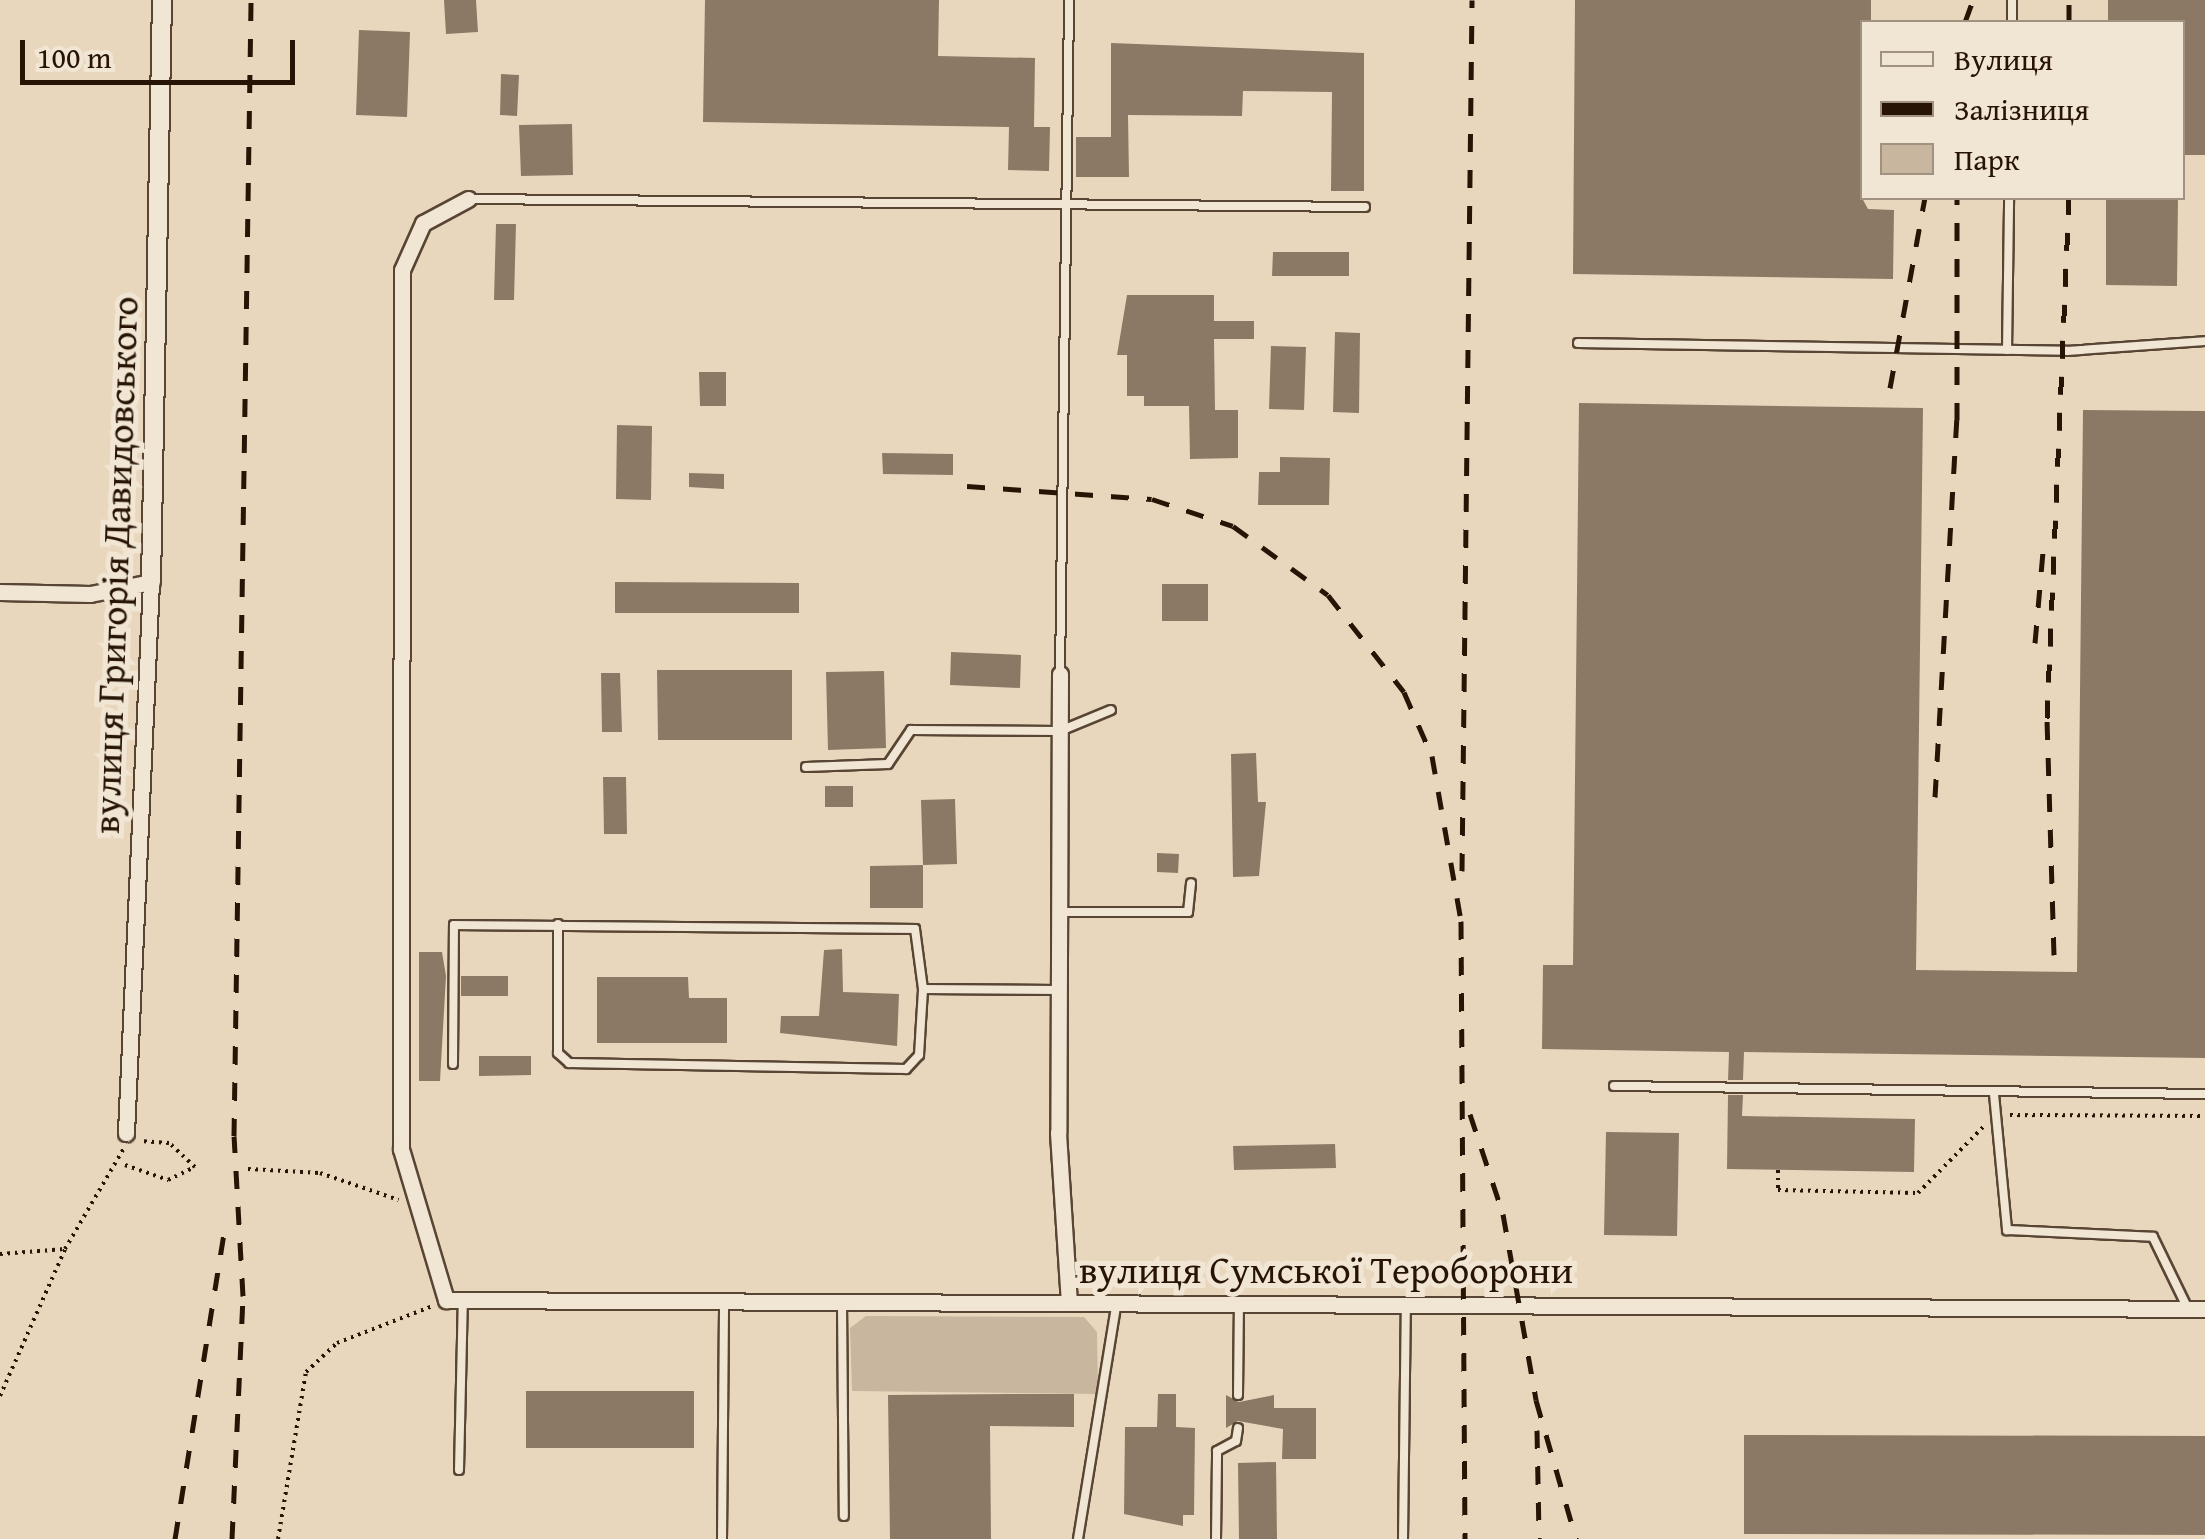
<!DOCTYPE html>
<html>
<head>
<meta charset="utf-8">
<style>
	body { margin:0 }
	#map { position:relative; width:2205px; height:1539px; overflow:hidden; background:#e9d7bd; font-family:"Gentium Book Plus",serif }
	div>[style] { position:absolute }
	.green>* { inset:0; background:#c8b69e }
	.building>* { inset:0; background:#8c7965 }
	.path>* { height:4px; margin-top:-2px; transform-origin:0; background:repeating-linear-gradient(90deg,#271405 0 2.5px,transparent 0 7.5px) }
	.roads { filter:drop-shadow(2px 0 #584533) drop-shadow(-2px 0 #584533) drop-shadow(0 2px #584533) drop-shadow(0 -2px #584533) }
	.service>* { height:8px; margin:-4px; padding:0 4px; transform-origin:4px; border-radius:4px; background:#f1e5d4 }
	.minor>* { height:15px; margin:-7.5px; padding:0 7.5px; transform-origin:7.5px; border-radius:7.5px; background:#f1e5d4 }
	.tertiary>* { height:18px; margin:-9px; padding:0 9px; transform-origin:9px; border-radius:9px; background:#f1e5d4 }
	.rail>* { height:5px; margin-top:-2.5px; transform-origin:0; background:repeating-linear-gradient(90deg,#271405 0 18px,transparent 0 36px) }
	span { translate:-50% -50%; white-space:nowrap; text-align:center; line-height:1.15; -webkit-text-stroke:10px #f1e5d4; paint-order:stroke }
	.street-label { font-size:38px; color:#271405 }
	.legend { position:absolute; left:1860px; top:20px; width:325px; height:180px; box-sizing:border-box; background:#f1e5d4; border:2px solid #a09181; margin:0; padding:12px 18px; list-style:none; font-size:30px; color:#271405 }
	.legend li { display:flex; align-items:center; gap:20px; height:50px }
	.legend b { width:50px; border:2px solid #a09181 }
	.scale { position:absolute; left:20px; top:40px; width:275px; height:45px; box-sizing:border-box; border:5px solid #271405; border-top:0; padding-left:12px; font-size:30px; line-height:35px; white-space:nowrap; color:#271405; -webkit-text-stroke:8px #f1e5d4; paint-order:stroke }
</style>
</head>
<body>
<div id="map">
	<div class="green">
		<i style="clip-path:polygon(866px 1316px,1084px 1317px,1097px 1332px,1098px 1394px,852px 1391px,850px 1328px)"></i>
	</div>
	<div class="building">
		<i style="clip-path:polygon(444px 0,476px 0,478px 32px,446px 34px)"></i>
		<i style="clip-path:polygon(705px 0,939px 0,938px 56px,1035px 58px,1034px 127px,1050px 127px,1049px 171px,1008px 170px,1009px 127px,703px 122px)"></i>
		<i style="clip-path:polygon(1575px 0,1871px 0,1871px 22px,1862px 22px,1862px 198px,1868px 209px,1894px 210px,1893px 279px,1573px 274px)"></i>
		<i style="clip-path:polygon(2108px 0,2205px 0,2205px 155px,2182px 155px,2182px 22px,2108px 22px)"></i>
		<i style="clip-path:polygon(359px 30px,410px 32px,407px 117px,356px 115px)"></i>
		<i style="clip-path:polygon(1111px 43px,1364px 53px,1364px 191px,1331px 191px,1332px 92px,1243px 91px,1242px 116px,1128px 115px,1129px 177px,1076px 177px,1076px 137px,1111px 137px)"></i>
		<i style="clip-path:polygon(501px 74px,519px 75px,517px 116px,500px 115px)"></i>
		<i style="clip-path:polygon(572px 124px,573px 175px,521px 176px,519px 125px)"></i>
		<i style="clip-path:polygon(2106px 198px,2178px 198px,2177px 286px,2106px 285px)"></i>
		<i style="clip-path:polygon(496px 224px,516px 224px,514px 300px,494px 300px)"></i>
		<i style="clip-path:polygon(1273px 252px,1349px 252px,1349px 276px,1272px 276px)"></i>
		<i style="clip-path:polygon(1127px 295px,1214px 295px,1214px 321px,1254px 321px,1254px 339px,1214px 339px,1215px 410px,1238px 410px,1238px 458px,1190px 459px,1189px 406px,1144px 406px,1144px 396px,1127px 396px,1127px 355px,1117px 355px)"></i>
		<i style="clip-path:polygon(1335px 332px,1360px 333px,1359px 413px,1333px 412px)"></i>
		<i style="clip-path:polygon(1271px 346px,1306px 347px,1304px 410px,1269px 409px)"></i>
		<i style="clip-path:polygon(699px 372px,726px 372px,726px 406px,700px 406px)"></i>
		<i style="clip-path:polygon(1579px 403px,1923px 408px,1916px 970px,2077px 972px,2083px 410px,2205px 411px,2205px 1058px,1744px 1052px,1743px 1080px,1728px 1080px,1729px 1052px,1542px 1049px,1543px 965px,1573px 965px)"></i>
		<i style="clip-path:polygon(617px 425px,652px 426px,651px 500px,616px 499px)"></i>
		<i style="clip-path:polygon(882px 453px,953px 454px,953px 475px,883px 474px)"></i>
		<i style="clip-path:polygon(1280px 457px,1330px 458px,1329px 505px,1258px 505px,1259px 472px,1280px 472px)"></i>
		<i style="clip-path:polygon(689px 473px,724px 474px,724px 489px,689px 487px)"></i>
		<i style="clip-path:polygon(615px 582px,799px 583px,799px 613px,615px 613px)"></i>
		<i style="clip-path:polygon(1162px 584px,1208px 584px,1208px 621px,1162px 621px)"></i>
		<i style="clip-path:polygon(951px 652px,1021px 655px,1020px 688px,950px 685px)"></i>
		<i style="clip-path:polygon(657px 670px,792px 670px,792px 740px,658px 740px)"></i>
		<i style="clip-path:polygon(884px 671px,886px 748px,828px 750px,826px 672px)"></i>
		<i style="clip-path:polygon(601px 673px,620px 673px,622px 732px,602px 732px)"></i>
		<i style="clip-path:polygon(1256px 753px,1258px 802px,1266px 802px,1259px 876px,1233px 877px,1231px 754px)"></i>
		<i style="clip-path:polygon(603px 777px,626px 777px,627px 834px,604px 834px)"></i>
		<i style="clip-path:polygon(825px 786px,853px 786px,853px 807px,825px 807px)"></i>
		<i style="clip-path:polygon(955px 799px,957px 864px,923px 865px,921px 800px)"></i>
		<i style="clip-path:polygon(1157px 853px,1179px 854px,1178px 873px,1157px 872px)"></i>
		<i style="clip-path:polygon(923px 865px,923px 908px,870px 908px,870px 866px)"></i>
		<i style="clip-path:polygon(842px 949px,843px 992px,899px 994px,897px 1046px,780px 1033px,781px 1016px,819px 1016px,824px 950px)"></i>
		<i style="clip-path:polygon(419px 952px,442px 952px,446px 976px,440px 1081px,419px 1081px)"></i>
		<i style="clip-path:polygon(461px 976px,508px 976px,508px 996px,461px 996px)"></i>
		<i style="clip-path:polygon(597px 977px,688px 977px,689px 998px,727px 998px,727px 1043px,597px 1043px)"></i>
		<i style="clip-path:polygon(479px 1056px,531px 1056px,531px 1075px,479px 1076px)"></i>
		<i style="clip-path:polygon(1728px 1095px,1743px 1095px,1742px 1116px,1915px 1119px,1914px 1172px,1727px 1169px)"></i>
		<i style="clip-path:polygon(1606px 1132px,1679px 1133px,1677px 1236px,1604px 1235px)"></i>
		<i style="clip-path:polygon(1335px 1144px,1336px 1168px,1234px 1170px,1233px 1146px)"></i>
		<i style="clip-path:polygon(526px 1391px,694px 1391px,694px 1448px,526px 1448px)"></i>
		<i style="clip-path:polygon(1009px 1394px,1074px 1394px,1074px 1427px,990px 1426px,991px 1539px,890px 1539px,888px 1395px)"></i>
		<i style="clip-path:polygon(1158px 1394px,1176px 1394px,1176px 1427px,1195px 1428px,1194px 1515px,1183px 1515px,1183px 1526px,1124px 1514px,1125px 1427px,1157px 1427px)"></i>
		<i style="clip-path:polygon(1226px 1395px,1239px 1402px,1274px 1395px,1274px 1408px,1316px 1408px,1316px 1459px,1282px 1459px,1283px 1429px,1238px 1421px,1226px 1428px)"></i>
		<i style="clip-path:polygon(1744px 1435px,2205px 1436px,2205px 1535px,1744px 1534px)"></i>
		<i style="clip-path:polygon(1276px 1462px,1277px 1539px,1239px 1539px,1238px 1463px)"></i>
	</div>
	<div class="path">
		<i style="left:2010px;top:1115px;width:195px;rotate:0.3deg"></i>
		<i style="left:125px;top:1165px;width:46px;rotate:19.2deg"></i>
		<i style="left:168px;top:1180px;width:30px;rotate:-26deg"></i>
		<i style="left:195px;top:1167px;width:35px;rotate:-137deg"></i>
		<i style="left:169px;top:1143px;width:29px;rotate:-176deg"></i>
		<i style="left:248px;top:1169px;width:72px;rotate:3.2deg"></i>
		<i style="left:320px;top:1173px;width:83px;rotate:18.9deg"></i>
		<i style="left:1778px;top:1170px;width:20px;rotate:90deg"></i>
		<i style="left:1778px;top:1190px;width:140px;rotate:1.2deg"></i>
		<i style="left:1918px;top:1193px;width:95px;rotate:-45.4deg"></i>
		<i style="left:0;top:1254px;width:65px;rotate:-4.4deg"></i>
		<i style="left:0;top:1396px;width:161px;rotate:-66.1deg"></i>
		<i style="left:65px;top:1249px;width:117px;rotate:-59.7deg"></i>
		<i style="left:278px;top:1539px;width:169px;rotate:-80.5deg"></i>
		<i style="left:306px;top:1372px;width:42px;rotate:-43.1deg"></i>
		<i style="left:337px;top:1343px;width:103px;rotate:-21.1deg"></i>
	</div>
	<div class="roads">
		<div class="service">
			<i style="left:2012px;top:22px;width:22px;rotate:-90deg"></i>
			<i style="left:468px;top:199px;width:897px;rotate:0.51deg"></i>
			<i style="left:1578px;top:343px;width:489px;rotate:0.9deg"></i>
			<i style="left:2067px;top:351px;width:138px;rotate:-4.1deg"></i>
			<i style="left:2007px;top:350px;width:152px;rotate:-89.2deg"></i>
			<i style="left:1060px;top:674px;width:674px;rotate:-89.23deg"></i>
			<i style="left:806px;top:767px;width:82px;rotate:-2.1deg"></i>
			<i style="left:888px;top:764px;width:41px;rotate:-55.9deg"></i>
			<i style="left:911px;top:730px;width:149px;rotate:0.4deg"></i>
			<i style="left:1060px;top:731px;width:55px;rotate:-22.4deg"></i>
			<i style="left:1064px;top:912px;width:124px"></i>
			<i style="left:1188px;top:912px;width:29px;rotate:-84deg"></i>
			<i style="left:558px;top:924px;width:129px;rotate:90deg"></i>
			<i style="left:558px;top:1053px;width:15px;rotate:42deg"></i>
			<i style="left:569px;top:1063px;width:337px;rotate:1deg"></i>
			<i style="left:906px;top:1069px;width:19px;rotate:-47deg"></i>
			<i style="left:919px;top:1055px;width:66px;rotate:-86.5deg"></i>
			<i style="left:453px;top:1064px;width:139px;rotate:-89.6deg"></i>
			<i style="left:454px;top:925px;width:461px;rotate:0.5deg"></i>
			<i style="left:915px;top:929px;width:61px;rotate:82.4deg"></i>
			<i style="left:923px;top:989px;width:135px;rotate:0.4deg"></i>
			<i style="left:1614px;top:1086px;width:591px;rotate:0.78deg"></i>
			<i style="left:1994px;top:1094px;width:137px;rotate:84.5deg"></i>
			<i style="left:2007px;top:1230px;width:146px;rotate:2.7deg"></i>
			<i style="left:2153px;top:1237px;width:80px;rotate:64.1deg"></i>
			<i style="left:842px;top:1304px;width:212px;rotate:89.5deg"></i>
			<i style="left:1238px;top:1395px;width:93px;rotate:-89.4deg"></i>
			<i style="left:459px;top:1470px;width:170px;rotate:-88.7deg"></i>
			<i style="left:722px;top:1539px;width:237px;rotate:-89.5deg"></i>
			<i style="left:1078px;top:1539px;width:241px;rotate:-80.7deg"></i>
			<i style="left:1216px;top:1539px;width:88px;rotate:-89.3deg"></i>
			<i style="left:1217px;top:1451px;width:21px;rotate:-28deg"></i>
			<i style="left:1236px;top:1441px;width:13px;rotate:-81deg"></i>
			<i style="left:1403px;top:1539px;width:236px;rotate:-89.3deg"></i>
		</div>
		<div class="minor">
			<i style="left:468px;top:199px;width:51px;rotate:151.9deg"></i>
			<i style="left:423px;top:223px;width:51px;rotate:114.1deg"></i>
			<i style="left:402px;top:270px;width:879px;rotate:90.07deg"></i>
			<i style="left:401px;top:1149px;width:158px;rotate:73.4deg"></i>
			<i style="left:446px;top:1300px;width:1759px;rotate:0.29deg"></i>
			<i style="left:0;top:592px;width:90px;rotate:1.3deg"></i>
			<i style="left:90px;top:594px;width:62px;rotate:-11.1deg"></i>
			<i style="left:151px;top:582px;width:552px;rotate:92.6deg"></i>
			<i style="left:1060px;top:674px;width:459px;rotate:90.2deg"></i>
			<i style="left:1058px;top:1133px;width:169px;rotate:86.3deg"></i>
		</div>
		<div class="tertiary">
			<i style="left:151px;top:582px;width:582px;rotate:-88.92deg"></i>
		</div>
	</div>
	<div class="rail">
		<i style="left:1965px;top:22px;width:23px;rotate:-70deg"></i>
		<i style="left:2069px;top:22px;width:22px;rotate:-90deg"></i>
		<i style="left:1890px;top:388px;width:193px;rotate:-79.6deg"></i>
		<i style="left:967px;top:486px;width:185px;rotate:4deg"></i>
		<i style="left:1152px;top:499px;width:85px;rotate:18.4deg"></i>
		<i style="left:1233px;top:526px;width:117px;rotate:36deg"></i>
		<i style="left:1328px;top:595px;width:123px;rotate:51.9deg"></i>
		<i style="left:1404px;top:692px;width:70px;rotate:66.4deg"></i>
		<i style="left:1432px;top:756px;width:168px;rotate:80deg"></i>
		<i style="left:1461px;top:921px;width:618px;rotate:89.63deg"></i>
		<i style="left:2035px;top:643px;width:91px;rotate:-85deg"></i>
		<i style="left:1935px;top:797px;width:378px;rotate:-86.7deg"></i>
		<i style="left:1957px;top:420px;width:222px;rotate:-90deg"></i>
		<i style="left:1462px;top:871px;width:871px;rotate:-89.34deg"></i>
		<i style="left:2054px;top:955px;width:237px;rotate:-91.7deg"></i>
		<i style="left:2047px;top:718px;width:520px;rotate:-87.58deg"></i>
		<i style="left:1470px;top:1114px;width:105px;rotate:71.7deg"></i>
		<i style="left:1503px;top:1214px;width:189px;rotate:79.9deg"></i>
		<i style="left:1536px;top:1400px;width:145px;rotate:73.9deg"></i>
		<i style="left:1537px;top:1430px;width:109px;rotate:88.9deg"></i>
		<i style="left:175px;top:1539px;width:322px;rotate:-80.9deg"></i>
		<i style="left:232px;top:1539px;width:243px;rotate:-87.4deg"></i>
		<i style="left:243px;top:1296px;width:160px;rotate:-93.2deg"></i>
		<i style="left:234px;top:1136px;width:1136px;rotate:-89.14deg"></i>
	</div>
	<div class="street-label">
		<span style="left:115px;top:565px;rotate:-88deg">вулиця Григорія Давидовського</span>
		<span style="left:1326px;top:1270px">вулиця Сумської Тероборони</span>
	</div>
	<ul class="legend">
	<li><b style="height:12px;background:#f1e5d4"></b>Вулиця</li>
	<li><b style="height:12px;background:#271405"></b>Залізниця</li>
	<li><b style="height:28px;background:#c8b69e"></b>Парк</li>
	</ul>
	<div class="scale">100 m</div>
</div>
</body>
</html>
